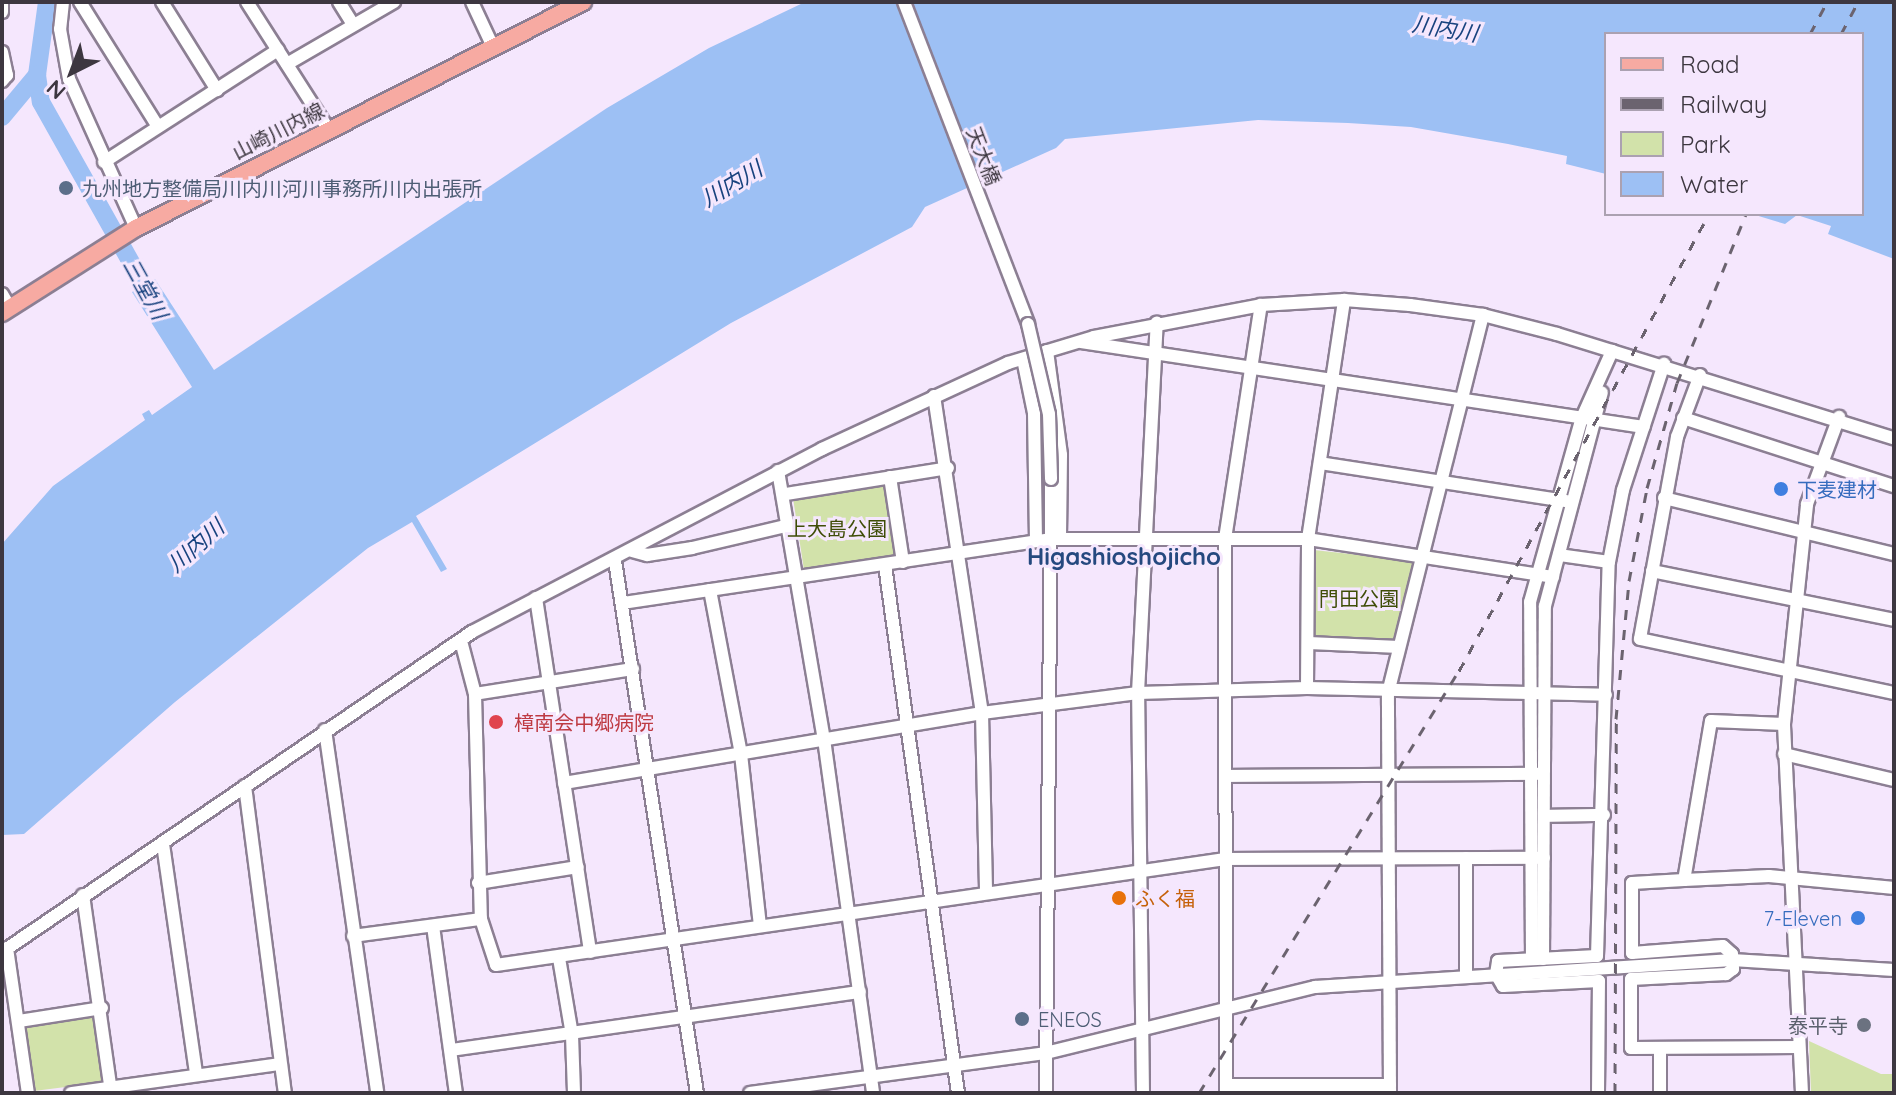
<!DOCTYPE html>
<html>
<head>
<meta charset="utf-8">
<style>
	body { margin:0 }
	#map { position:relative; width:1896px; height:1095px; overflow:hidden; background:#f5e7fd; font-family:Quicksand,"Noto Sans JP",sans-serif }
	div>[style] { position:absolute }
	.green>* { inset:0; background:#d2e2aa }
	.water>* { inset:0; background:#9dc0f4 }
	.river>* { height:18px; margin:-9px; padding:0 9px; transform-origin:9px; border-radius:9px; background:#9dc0f4 }
	.roads { filter:drop-shadow(2px 0 #8c7f93) drop-shadow(-2px 0 #8c7f93) drop-shadow(0 2px #8c7f93) drop-shadow(0 -2px #8c7f93) }
	.minor>* { height:12px; margin:-6px; padding:0 6px; transform-origin:6px; border-radius:6px; background:#fff }
	.major>* { height:16px; margin:-8px; padding:0 8px; transform-origin:8px; border-radius:8px; background:#f7aaa2 }
	.rail>* { height:3px; margin-top:-1.5px; transform-origin:0; background:repeating-linear-gradient(90deg,#6b636f 0 10px,transparent 0 20px) }
	.bridges { filter:drop-shadow(2px 0 #8c7f93) drop-shadow(-2px 0 #8c7f93) drop-shadow(0 2px #8c7f93) drop-shadow(0 -2px #8c7f93) }
	.minor-bridge>* { height:12px; margin:-6px; padding:0 6px; transform-origin:6px; border-radius:6px; background:#fff }
	.dots>* { width:22px; height:22px; translate:-50% -50%; box-sizing:border-box; border:4px solid #f5e7fd; border-radius:50% }
	span { translate:-50% -50%; white-space:nowrap; text-align:center; line-height:1.15; -webkit-text-stroke:6px #f5e7fd; paint-order:stroke }
	.street-label { font-size:20px; color:#3d3740 }
	.service-label { font-size:20px; color:#4e5e75 }
	.left { translate:0 -50%; text-align:left }
	.shop-label { font-size:20px; color:#366cbe }
	.right { translate:-100% -50%; text-align:right }
	.park-label { font-size:20px; color:#3f4d07 }
	.health-label { font-size:20px; color:#be3a42 }
	.food-label { font-size:20px; color:#c56008 }
	.worship-label { font-size:20px; color:#5b616d }
	.water-label { font-size:22px; color:#19437f; font-style:italic }
	.quarter-label { font-size:24px; color:#25497f; font-weight:700 }
	.frame { position:absolute; inset:0; border:4px solid #3d3740; pointer-events:none }
	.legend { position:absolute; left:1604px; top:32px; width:260px; height:184px; box-sizing:border-box; background:#f5e7fd; border:2px solid #aba1b1; margin:0; padding:10px 14px; list-style:none; font-size:24px; color:#3d3740 }
	.legend li { display:flex; align-items:center; gap:16px; height:40px }
	.legend b { width:40px; border:2px solid #aba1b1 }
	.north { position:absolute; left:32px; top:32px; width:80px; height:80px; -webkit-text-stroke:6px #f5e7fd; paint-order:stroke; rotate:222deg; font-size:22px; font-weight:700; line-height:32px; text-align:center; color:#3d3740 }
	.north::after { content:''; display:block; margin:auto; width:28px; height:36px; background:#3d3740; clip-path:polygon(50% 0,100% 100%,50% 72%,0 100%) }
</style>
</head>
<body>
<div id="map">
	<div class="green">
		<i style="clip-path:polygon(887px 483px,898px 558px,804px 570px,793px 498px)"></i>
		<i style="clip-path:polygon(1314px 550px,1414px 561px,1395px 642px,1314px 640px)"></i>
		<i style="clip-path:polygon(98px 1016px,105px 1082px,34px 1091px,25px 1025px)"></i>
		<i style="clip-path:polygon(1809px 1041px,1881px 1074px,1894px 1074px,1894px 1093px,1811px 1093px)"></i>
	</div>
	<div class="water">
		<i style="clip-path:polygon(805px 2px,1894px 2px,1894px 259px,1828px 234px,1831px 226px,1797px 215px,1785px 224px,1752px 214px,1862px 214px,1862px 34px,1606px 34px,1606px 174px,1566px 164px,1567px 156px,1508px 144px,1411px 127px,1348px 123px,1258px 120px,1065px 139px,1056px 148px,925px 207px,912px 227px,731px 323px,416px 516px,447px 569px,441px 572px,412px 522px,368px 548px,175px 702px,24px 834px,2px 835px,2px 544px,53px 486px,145px 420px,142px 414px,149px 410px,152px 415px,192px 387px,132px 292px,155px 279px,214px 370px,607px 108px,709px 48px)"></i>
	</div>
	<div class="river">
		<i style="left:47px;top:2px;width:74px;rotate:97.8deg"></i>
		<i style="left:37px;top:75px;width:27px;rotate:82deg"></i>
		<i style="left:41px;top:102px;width:233px;rotate:60.7deg"></i>
		<i style="left:2px;top:117px;width:55px;rotate:-50.2deg"></i>
	</div>
	<div class="roads">
		<div class="minor">
			<i style="left:63px;top:2px;width:27px;rotate:96deg"></i>
			<i style="left:60px;top:29px;width:51px;rotate:79.8deg"></i>
			<i style="left:69px;top:79px;width:163px;rotate:65.8deg"></i>
			<i style="left:80px;top:2px;width:147px;rotate:58deg"></i>
			<i style="left:162px;top:2px;width:104px;rotate:58deg"></i>
			<i style="left:247px;top:2px;width:148px;rotate:57.4deg"></i>
			<i style="left:339px;top:2px;width:25px;rotate:58deg"></i>
			<i style="left:472px;top:2px;width:50px;rotate:65deg"></i>
			<i style="left:904px;top:2px;width:345px;rotate:68.9deg"></i>
			<i style="left:2px;top:12px;width:10px;rotate:-90deg"></i>
			<i style="left:2px;top:52px;width:24px;rotate:78deg"></i>
			<i style="left:7px;top:75px;width:8px;rotate:130deg"></i>
			<i style="left:287px;top:64px;width:124px;rotate:-30.1deg"></i>
			<i style="left:104px;top:162px;width:207px;rotate:-32.8deg"></i>
			<i style="left:2px;top:294px;width:16px;rotate:60deg"></i>
			<i style="left:1081px;top:342px;width:569px;rotate:8.59deg"></i>
			<i style="left:1047px;top:351px;width:105px;rotate:82.3deg"></i>
			<i style="left:1061px;top:455px;width:84px;rotate:90.7deg"></i>
			<i style="left:1023px;top:359px;width:55px;rotate:78.5deg"></i>
			<i style="left:1034px;top:413px;width:128px;rotate:89.1deg"></i>
			<i style="left:1700px;top:375px;width:66px;rotate:110.4deg"></i>
			<i style="left:1677px;top:437px;width:205px;rotate:100.4deg"></i>
			<i style="left:1640px;top:639px;width:260px;rotate:12deg"></i>
			<i style="left:934px;top:396px;width:321px;rotate:81.4deg"></i>
			<i style="left:982px;top:713px;width:180px;rotate:88.7deg"></i>
			<i style="left:1683px;top:418px;width:222px;rotate:17.9deg"></i>
			<i style="left:1320px;top:463px;width:249px;rotate:8.8deg"></i>
			<i style="left:778px;top:471px;width:272px;rotate:80.3deg"></i>
			<i style="left:824px;top:739px;width:357px;rotate:82.1deg"></i>
			<i style="left:890px;top:477px;width:86px;rotate:81.3deg"></i>
			<i style="left:786px;top:494px;width:164px;rotate:-9.1deg"></i>
			<i style="left:1664px;top:498px;width:237px;rotate:13.7deg"></i>
			<i style="left:632px;top:551px;width:16px;rotate:15deg"></i>
			<i style="left:647px;top:555px;width:46px;rotate:-8.8deg"></i>
			<i style="left:692px;top:548px;width:101px;rotate:-13.2deg"></i>
			<i style="left:1559px;top:555px;width:50px;rotate:8deg"></i>
			<i style="left:615px;top:561px;width:538px;rotate:81.24deg"></i>
			<i style="left:885px;top:565px;width:533px;rotate:82.13deg"></i>
			<i style="left:1652px;top:571px;width:247px;rotate:11.4deg"></i>
			<i style="left:710px;top:590px;width:167px;rotate:79.3deg"></i>
			<i style="left:741px;top:754px;width:173px;rotate:83.7deg"></i>
			<i style="left:536px;top:598px;width:358px;rotate:81.3deg"></i>
			<i style="left:623px;top:603px;width:431px;rotate:-8.5deg"></i>
			<i style="left:1049px;top:539px;width:259px"></i>
			<i style="left:1308px;top:539px;width:248px;rotate:8.8deg"></i>
			<i style="left:461px;top:641px;width:55px;rotate:75.2deg"></i>
			<i style="left:475px;top:694px;width:225px;rotate:88.5deg"></i>
			<i style="left:481px;top:919px;width:48px;rotate:71.9deg"></i>
			<i style="left:496px;top:965px;width:737px;rotate:-8.27deg"></i>
			<i style="left:1225px;top:859px;width:319px;rotate:-0.2deg"></i>
			<i style="left:1309px;top:643px;width:90px;rotate:2.5deg"></i>
			<i style="left:1307px;top:688px;width:149px;rotate:-89.6deg"></i>
			<i style="left:1308px;top:539px;width:242px;rotate:-81.4deg"></i>
			<i style="left:475px;top:694px;width:160px;rotate:-9deg"></i>
			<i style="left:1784px;top:724px;width:73px;rotate:-177.6deg"></i>
			<i style="left:1711px;top:721px;width:161px;rotate:99.6deg"></i>
			<i style="left:1684px;top:880px;width:85px;rotate:-2.7deg"></i>
			<i style="left:1769px;top:876px;width:126px;rotate:5.5deg"></i>
			<i style="left:325px;top:730px;width:367px;rotate:81.8deg"></i>
			<i style="left:1784px;top:754px;width:113px;rotate:13.3deg"></i>
			<i style="left:1225px;top:776px;width:313px;rotate:-0.4deg"></i>
			<i style="left:564px;top:783px;width:424px;rotate:-9.5deg"></i>
			<i style="left:982px;top:713px;width:157px;rotate:-7.3deg"></i>
			<i style="left:1138px;top:693px;width:169px;rotate:-1.7deg"></i>
			<i style="left:1307px;top:688px;width:299px;rotate:1.3deg"></i>
			<i style="left:245px;top:786px;width:310px;rotate:82.6deg"></i>
			<i style="left:1544px;top:816px;width:60px;rotate:-1deg"></i>
			<i style="left:163px;top:844px;width:231px;rotate:81.8deg"></i>
			<i style="left:1684px;top:880px;width:52px;rotate:176.7deg"></i>
			<i style="left:1632px;top:883px;width:70px;rotate:90deg"></i>
			<i style="left:1632px;top:953px;width:91px;rotate:-4.4deg"></i>
			<i style="left:1723px;top:946px;width:12px;rotate:42deg"></i>
			<i style="left:1732px;top:954px;width:15px;rotate:86deg"></i>
			<i style="left:1733px;top:969px;width:9px;rotate:144deg"></i>
			<i style="left:1726px;top:974px;width:95px;rotate:177deg"></i>
			<i style="left:1631px;top:979px;width:69px;rotate:90deg"></i>
			<i style="left:1631px;top:1048px;width:168px;rotate:-0.3deg"></i>
			<i style="left:478px;top:883px;width:101px;rotate:-9.1deg"></i>
			<i style="left:83px;top:895px;width:192px;rotate:81.9deg"></i>
			<i style="left:433px;top:926px;width:169px;rotate:82.2deg"></i>
			<i style="left:353px;top:936px;width:129px;rotate:-7.6deg"></i>
			<i style="left:7px;top:948px;width:147px;rotate:81.8deg"></i>
			<i style="left:2px;top:952px;width:569px;rotate:-34.25deg"></i>
			<i style="left:472px;top:632px;width:395px;rotate:-27.6deg"></i>
			<i style="left:822px;top:449px;width:205px;rotate:-24.8deg"></i>
			<i style="left:1008px;top:363px;width:90px;rotate:-16.8deg"></i>
			<i style="left:1094px;top:337px;width:170px;rotate:-10.8deg"></i>
			<i style="left:1261px;top:305px;width:83px;rotate:-3.4deg"></i>
			<i style="left:1344px;top:300px;width:66px;rotate:4.3deg"></i>
			<i style="left:1410px;top:305px;width:74px;rotate:7.8deg"></i>
			<i style="left:1483px;top:315px;width:76px;rotate:14.4deg"></i>
			<i style="left:1557px;top:334px;width:353px;rotate:17.2deg"></i>
			<i style="left:559px;top:958px;width:78px;rotate:80.4deg"></i>
			<i style="left:572px;top:1035px;width:58px;rotate:88deg"></i>
			<i style="left:1532px;top:959px;width:357px;rotate:-90.3deg"></i>
			<i style="left:1530px;top:602px;width:189px;rotate:-74.3deg"></i>
			<i style="left:1581px;top:420px;width:76px;rotate:-65.8deg"></i>
			<i style="left:1543px;top:959px;width:353px;rotate:-89.7deg"></i>
			<i style="left:1545px;top:606px;width:221px;rotate:-75.1deg"></i>
			<i style="left:1466px;top:976px;width:118px;rotate:-90deg"></i>
			<i style="left:19px;top:1021px;width:84px;rotate:-8.9deg"></i>
			<i style="left:451px;top:1050px;width:413px;rotate:-8.1deg"></i>
			<i style="left:1226px;top:1085px;width:164px"></i>
			<i style="left:71px;top:1093px;width:211px;rotate:-7.9deg"></i>
			<i style="left:750px;top:1093px;width:299px;rotate:-7.7deg"></i>
			<i style="left:1046px;top:1053px;width:277px;rotate:-13.8deg"></i>
			<i style="left:1315px;top:987px;width:418px;rotate:-3.7deg"></i>
			<i style="left:1732px;top:960px;width:162px;rotate:3.5deg"></i>
			<i style="left:1046px;top:1093px;width:614px;rotate:-89.53deg"></i>
			<i style="left:1143px;top:1093px;width:400px;rotate:-90.7deg"></i>
			<i style="left:1138px;top:693px;width:371px;rotate:-87.1deg"></i>
			<i style="left:1226px;top:1093px;width:554px;rotate:-90.1deg"></i>
			<i style="left:1225px;top:539px;width:237px;rotate:-81.3deg"></i>
			<i style="left:1390px;top:1093px;width:400px;rotate:-90.3deg"></i>
			<i style="left:1388px;top:693px;width:390px;rotate:-75.9deg"></i>
			<i style="left:1598px;top:1093px;width:112px;rotate:-89.5deg"></i>
			<i style="left:1599px;top:981px;width:96px;rotate:177deg"></i>
			<i style="left:1503px;top:986px;width:14px;rotate:-120deg"></i>
			<i style="left:1496px;top:974px;width:13px;rotate:-81deg"></i>
			<i style="left:1498px;top:961px;width:99px;rotate:-2.9deg"></i>
			<i style="left:1597px;top:956px;width:394px;rotate:-88.3deg"></i>
			<i style="left:1609px;top:562px;width:73px;rotate:-79deg"></i>
			<i style="left:1623px;top:490px;width:133px;rotate:-72deg"></i>
			<i style="left:1660px;top:1093px;width:44px;rotate:-90deg"></i>
			<i style="left:1802px;top:1093px;width:369px;rotate:-92.8deg"></i>
			<i style="left:1784px;top:724px;width:221px;rotate:-84deg"></i>
			<i style="left:1807px;top:504px;width:93px;rotate:-69.8deg"></i>
		</div>
		<div class="major">
			<i style="left:2px;top:313px;width:159px;rotate:-32.4deg"></i>
			<i style="left:136px;top:228px;width:501px;rotate:-26.82deg"></i>
		</div>
	</div>
	<div class="rail">
		<i style="left:1810px;top:34px;width:36px;rotate:-62deg"></i>
		<i style="left:1841px;top:34px;width:36px;rotate:-62deg"></i>
		<i style="left:1199px;top:1093px;width:496px;rotate:-58.4deg"></i>
		<i style="left:1459px;top:671px;width:521px;rotate:-61.32deg"></i>
		<i style="left:1615px;top:1093px;width:374px;rotate:-89.8deg"></i>
		<i style="left:1616px;top:719px;width:139px;rotate:-84.6deg"></i>
		<i style="left:1629px;top:581px;width:95px;rotate:-79deg"></i>
		<i style="left:1647px;top:488px;width:109px;rotate:-74.1deg"></i>
		<i style="left:1677px;top:383px;width:183px;rotate:-67.8deg"></i>
	</div>
	<div class="bridges">
		<div class="minor-bridge">
			<i style="left:1028px;top:324px;width:92px;rotate:76.9deg"></i>
			<i style="left:1049px;top:414px;width:65px;rotate:88.2deg"></i>
		</div>
	</div>
	<div class="dots">
		<i style="left:66px;top:188px;background:#5c6f8a"></i>
		<i style="left:1781px;top:489px;background:#3f7fe0"></i>
		<i style="left:496px;top:722px;background:#e0444e"></i>
		<i style="left:1119px;top:898px;background:#e8710a"></i>
		<i style="left:1858px;top:918px;background:#3f7fe0"></i>
		<i style="left:1022px;top:1019px;background:#5c6f8a"></i>
		<i style="left:1864px;top:1025px;background:#6b7280"></i>
	</div>
	<div class="street-label">
		<span style="left:278px;top:131px;rotate:-27deg">山崎川内線</span>
		<span style="left:984px;top:156px;rotate:69deg">天大橋</span>
	</div>
	<div class="service-label">
		<span class="left" style="left:82px;top:188px">九州地方整備局川内川河川事務所川内出張所</span>
		<span class="left" style="left:1038px;top:1019px">ENEOS</span>
	</div>
	<div class="shop-label">
		<span class="left" style="left:1797px;top:489px">下麦建材</span>
		<span class="right" style="left:1842px;top:918px">7-Eleven</span>
	</div>
	<div class="park-label">
		<span style="left:837px;top:528px">上大島公園</span>
		<span style="left:1359px;top:598px">門田公園</span>
	</div>
	<div class="health-label">
		<span class="left" style="left:514px;top:722px">樟南会中郷病院</span>
	</div>
	<div class="food-label">
		<span class="left" style="left:1135px;top:898px">ふく福</span>
	</div>
	<div class="worship-label">
		<span class="right" style="left:1848px;top:1025px">泰平寺</span>
	</div>
	<div class="water-label">
		<span style="left:1445px;top:29px;rotate:9deg">川内川</span>
		<span style="left:732px;top:184px;rotate:-31deg">川内川</span>
		<span style="left:145px;top:289px;rotate:61deg">三堂川</span>
		<span style="left:196px;top:546px;rotate:-41deg">川内川</span>
	</div>
	<div class="quarter-label">
		<span style="left:1124px;top:557px">Higashioshojicho</span>
	</div>
	<div class="frame"></div>
	<ul class="legend">
	<li><b style="height:10px;background:#f7aaa2"></b>Road</li>
	<li><b style="height:10px;background:#6b636f"></b>Railway</li>
	<li><b style="height:22px;background:#d2e2aa"></b>Park</li>
	<li><b style="height:22px;background:#9dc0f4"></b>Water</li>
	</ul>
	<div class="north">N</div>
</div>
</body>
</html>
